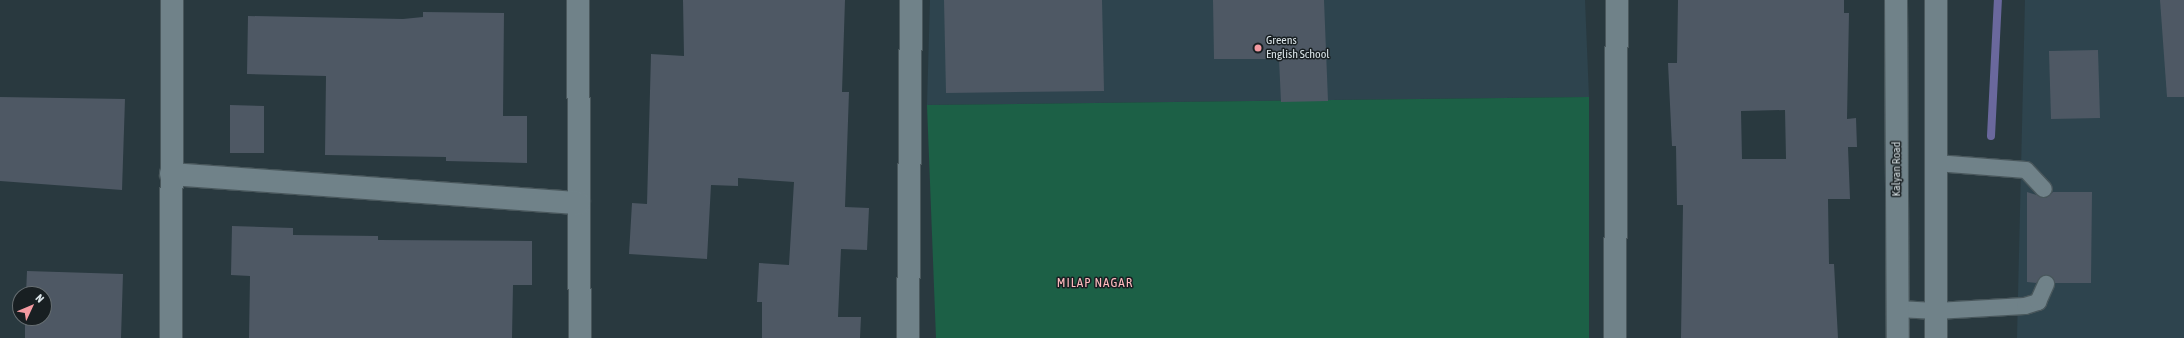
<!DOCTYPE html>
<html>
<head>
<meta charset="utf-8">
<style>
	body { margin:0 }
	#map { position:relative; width:2184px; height:338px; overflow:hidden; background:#29393f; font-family:"Asap Condensed",sans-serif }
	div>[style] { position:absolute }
	.built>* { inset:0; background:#2e444e }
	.green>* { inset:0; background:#1c6046 }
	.stream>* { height:8px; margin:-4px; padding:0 4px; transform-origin:4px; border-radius:4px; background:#6a689d }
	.building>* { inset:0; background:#4e5864 }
	.roads { filter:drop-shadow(1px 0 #49575c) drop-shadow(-1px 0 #49575c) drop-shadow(0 1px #49575c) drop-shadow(0 -1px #49575c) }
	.lane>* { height:16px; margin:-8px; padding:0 8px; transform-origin:8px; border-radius:8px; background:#708289 }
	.street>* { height:22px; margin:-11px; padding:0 11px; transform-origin:11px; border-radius:11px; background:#708289 }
	.secondary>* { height:22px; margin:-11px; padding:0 11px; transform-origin:11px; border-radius:11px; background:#708289 }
	.dots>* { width:11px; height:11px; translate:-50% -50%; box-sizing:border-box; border:2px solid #181f22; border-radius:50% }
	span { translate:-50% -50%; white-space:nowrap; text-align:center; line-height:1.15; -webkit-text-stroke:3px #181f22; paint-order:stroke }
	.poi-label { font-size:12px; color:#d9e3e7 }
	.left { translate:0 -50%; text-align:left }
	.street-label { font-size:12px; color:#d9e3e7 }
	.neighbourhood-label { font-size:13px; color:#feb9bd; letter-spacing:1px }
	.north { position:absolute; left:12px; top:286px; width:40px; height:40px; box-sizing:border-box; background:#181f22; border:1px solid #656d71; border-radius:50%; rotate:46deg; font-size:11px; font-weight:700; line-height:16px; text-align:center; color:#d9e3e7 }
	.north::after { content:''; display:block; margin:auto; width:14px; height:18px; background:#f49aa1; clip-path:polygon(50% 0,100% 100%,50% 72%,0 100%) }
</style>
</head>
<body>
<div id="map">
	<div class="built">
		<i style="clip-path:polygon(930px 0,1585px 0,1589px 97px,927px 105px)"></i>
		<i style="clip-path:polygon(2025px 0,2184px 0,2184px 338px,2017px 338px)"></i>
	</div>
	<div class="green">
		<i style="clip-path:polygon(1589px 97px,1589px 338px,936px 338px,927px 105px)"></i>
	</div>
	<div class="stream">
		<i style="left:1991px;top:136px;width:136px;rotate:-87.1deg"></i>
	</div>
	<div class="building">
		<i style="clip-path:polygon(683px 0,845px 0,842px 92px,849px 92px,845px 207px,869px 208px,867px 250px,841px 249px,838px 317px,861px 317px,860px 338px,762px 338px,762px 302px,757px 302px,759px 263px,789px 265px,794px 182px,738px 178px,738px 186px,711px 185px,707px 259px,629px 254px,632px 203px,647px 204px,651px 54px,684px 56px)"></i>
		<i style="clip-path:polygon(944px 0,1102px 0,1104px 91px,946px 93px)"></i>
		<i style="clip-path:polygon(1213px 0,1324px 0,1328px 101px,1281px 102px,1279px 59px,1214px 59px)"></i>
		<i style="clip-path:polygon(evenodd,1678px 0,1844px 0,1844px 13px,1849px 13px,1847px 119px,1856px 118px,1857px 147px,1848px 147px,1850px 199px,1828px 199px,1829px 264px,1834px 264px,1838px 338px,1681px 338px,1683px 205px,1677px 205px,1676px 146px,1672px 146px,1668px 63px,1677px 63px,1678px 0,1785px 110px,1786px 159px,1742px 159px,1741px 111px,1785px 110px)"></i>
		<i style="clip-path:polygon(2160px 0,2184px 0,2184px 97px,2167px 97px)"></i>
		<i style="clip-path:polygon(423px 12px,504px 13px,503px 116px,527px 116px,527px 163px,446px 161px,446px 157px,325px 155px,326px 76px,247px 74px,248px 16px,403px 19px,423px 17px)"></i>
		<i style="clip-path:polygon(2098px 50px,2100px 118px,2051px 119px,2049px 51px)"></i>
		<i style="clip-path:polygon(0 97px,125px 99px,122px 190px,0 181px)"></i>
		<i style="clip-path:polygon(230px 105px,264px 106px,264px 153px,230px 153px)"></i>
		<i style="clip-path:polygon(2027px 192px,2046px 198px,2053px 192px,2092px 192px,2091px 283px,2055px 283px,2045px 275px,2036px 283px,2027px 282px)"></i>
		<i style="clip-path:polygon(232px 226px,293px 228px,293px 235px,378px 236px,378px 240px,532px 241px,532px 285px,513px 285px,512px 338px,249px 338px,250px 276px,231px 275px)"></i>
		<i style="clip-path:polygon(27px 271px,123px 274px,121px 338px,25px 338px,25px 318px,44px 318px,44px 294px,26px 294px)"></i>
	</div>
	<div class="roads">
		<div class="lane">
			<i style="left:1936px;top:163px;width:90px;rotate:4.4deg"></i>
			<i style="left:2026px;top:170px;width:26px;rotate:47deg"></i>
			<i style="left:1898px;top:309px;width:38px;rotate:3deg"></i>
			<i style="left:1936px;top:311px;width:89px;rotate:-3.2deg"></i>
			<i style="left:2025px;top:306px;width:14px;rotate:-17deg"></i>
			<i style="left:2038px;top:302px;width:20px;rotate:-66deg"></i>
		</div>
		<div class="street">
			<i style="left:578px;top:0;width:338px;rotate:89.7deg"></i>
			<i style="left:171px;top:174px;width:409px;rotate:4.1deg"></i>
			<i style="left:171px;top:338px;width:338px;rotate:-89.8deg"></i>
			<i style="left:908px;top:338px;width:338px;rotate:-89.5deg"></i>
			<i style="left:1615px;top:338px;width:338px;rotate:-89.7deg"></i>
		</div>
		<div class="secondary">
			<i style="left:1896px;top:0;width:338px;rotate:89.7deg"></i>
			<i style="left:1936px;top:338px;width:338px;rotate:-90deg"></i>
		</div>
	</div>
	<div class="dots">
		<i style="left:1258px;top:48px;background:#f49aa1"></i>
	</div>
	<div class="poi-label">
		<span class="left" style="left:1266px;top:48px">Greens<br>English School</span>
	</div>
	<div class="street-label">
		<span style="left:1897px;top:169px;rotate:-90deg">Kalyan Road</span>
	</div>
	<div class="neighbourhood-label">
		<span style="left:1095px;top:283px">MILAP NAGAR</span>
	</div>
	<div class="north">N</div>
</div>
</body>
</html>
